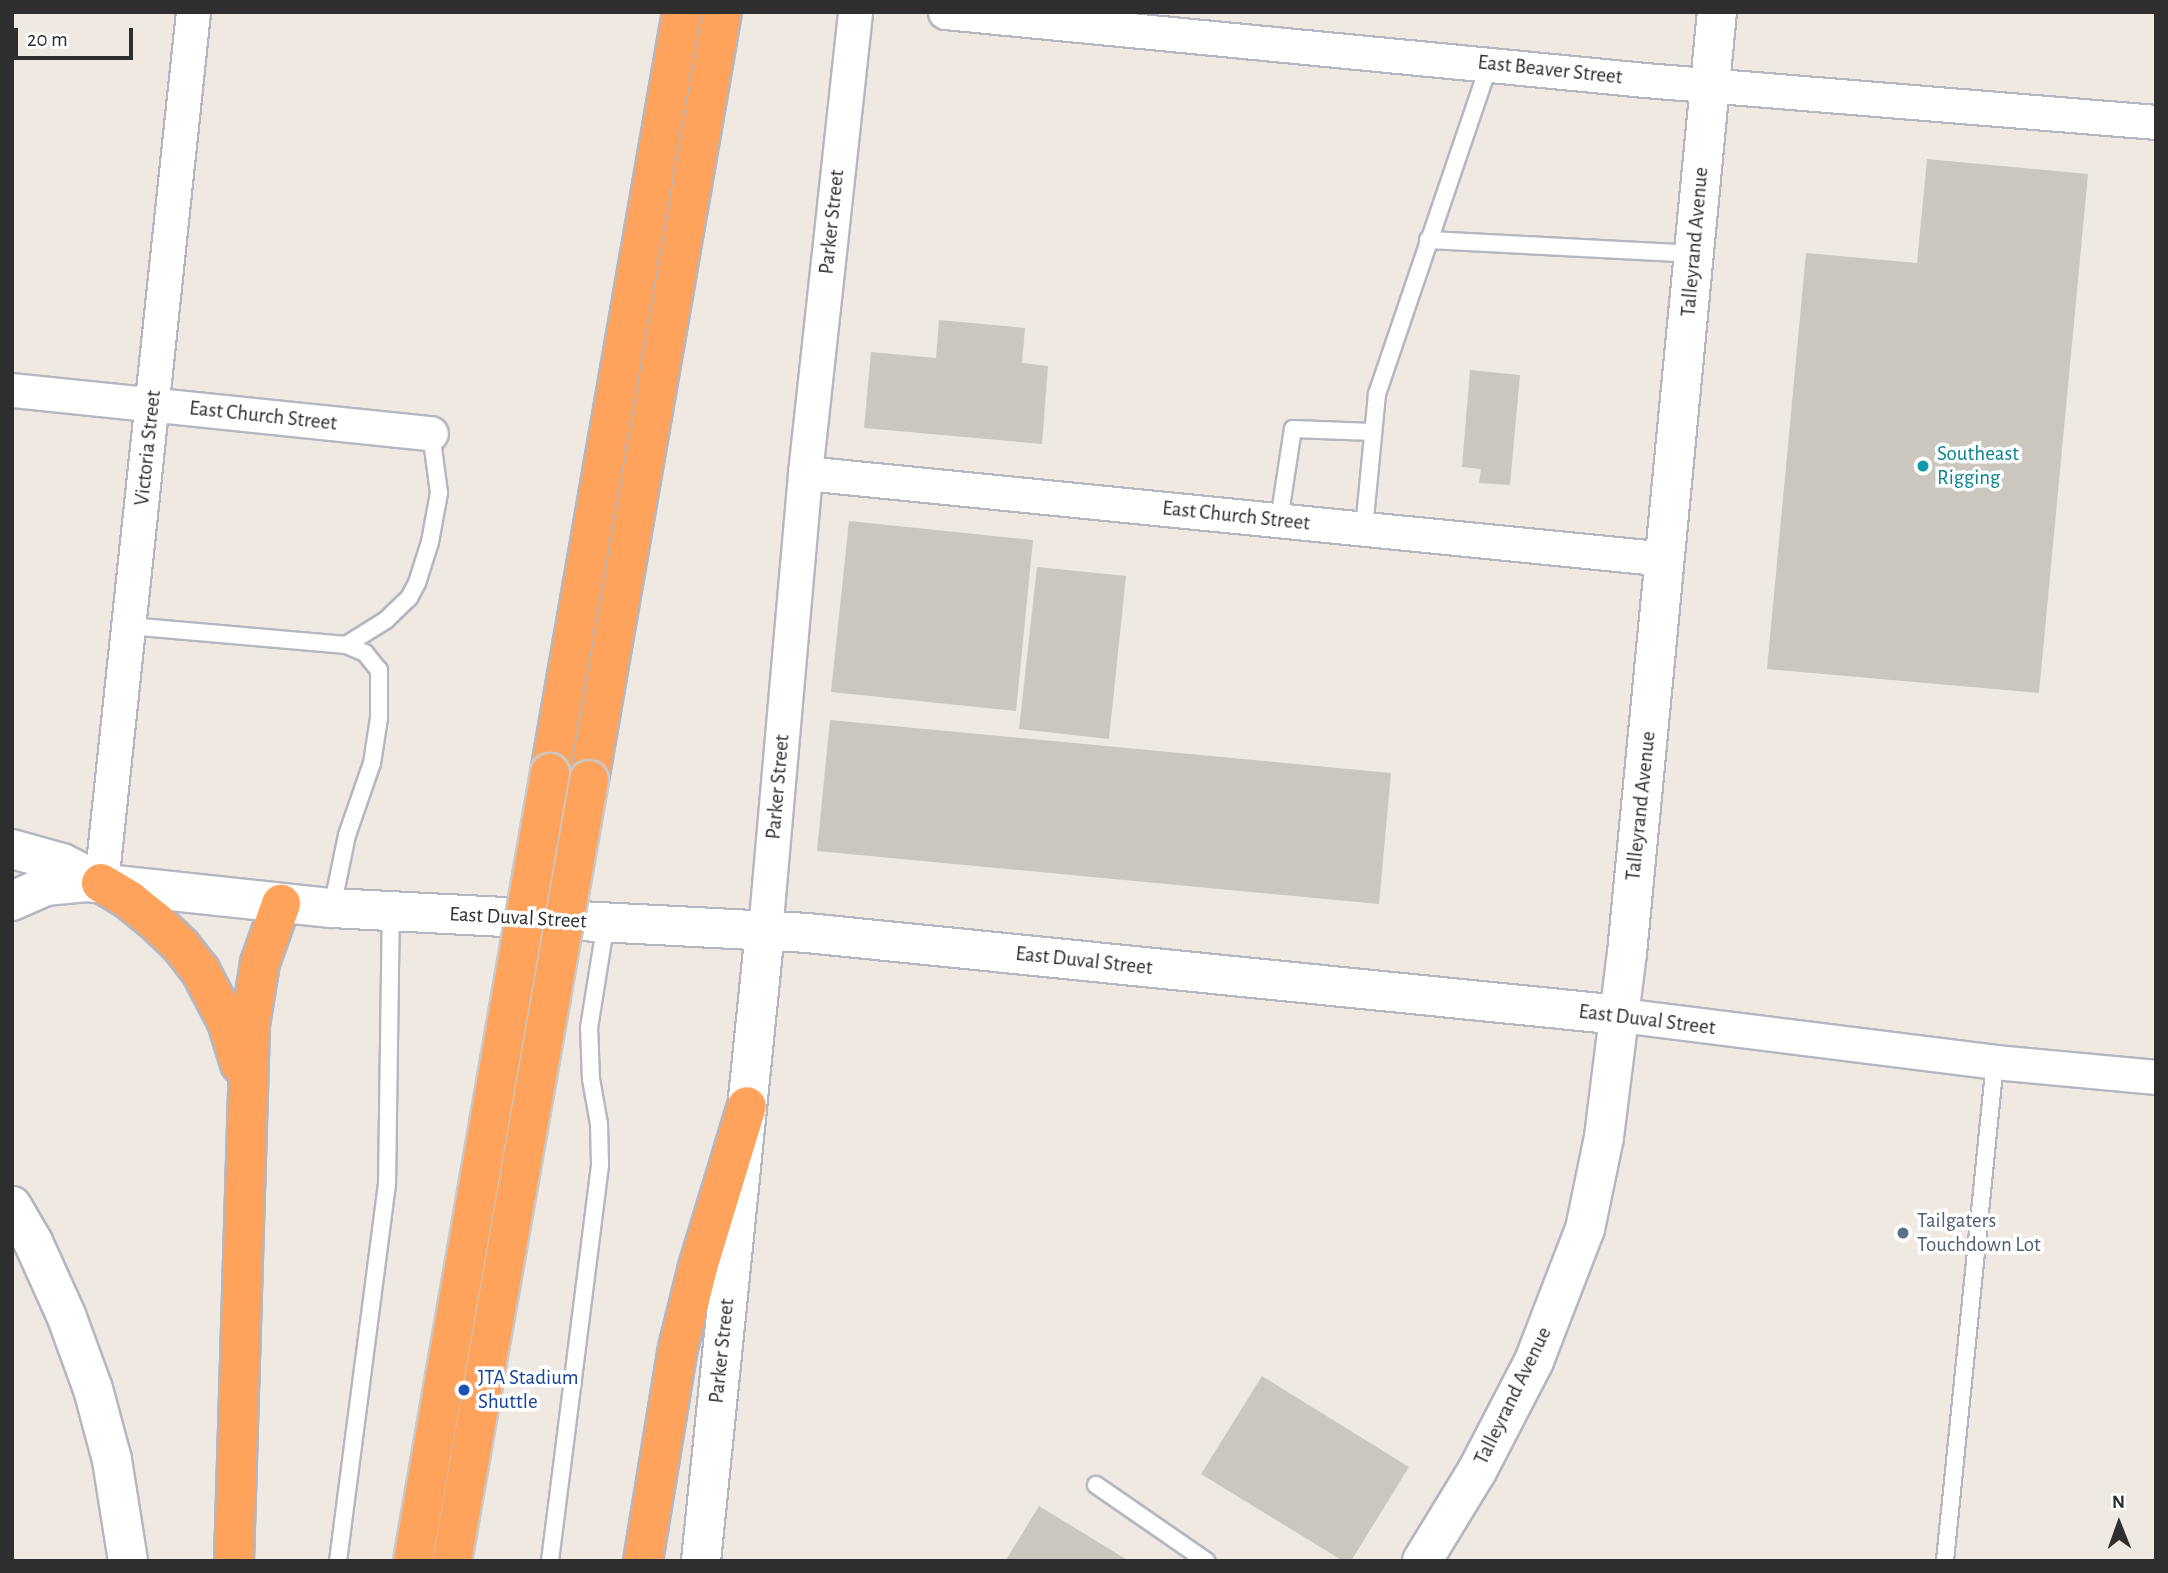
<!DOCTYPE html>
<html>
<head>
<meta charset="utf-8">
<style>
	body { margin:0 }
	#map { position:relative; width:2168px; height:1573px; overflow:hidden; background:#efe9e1; font-family:"Alegreya Sans",sans-serif }
	div>[style] { position:absolute }
	.building>* { inset:0; background:#cbc7bf }
	.roads { filter:drop-shadow(2px 0 #b4b7c1) drop-shadow(-2px 0 #b4b7c1) drop-shadow(0 2px #b4b7c1) drop-shadow(0 -2px #b4b7c1) }
	.service>* { height:16px; margin:-8px; padding:0 8px; transform-origin:8px; border-radius:8px; background:#fff }
	.minor>* { height:33px; margin:-16.5px; padding:0 16.5px; transform-origin:16.5px; border-radius:16.5px; background:#fff }
	.tertiary>* { height:38px; margin:-19px; padding:0 19px; transform-origin:19px; border-radius:19px; background:#fff }
	.motorway>* { height:38px; margin:-19px; padding:0 19px; transform-origin:19px; border-radius:19px; background:#ffa35c }
	.bridges { filter:drop-shadow(2px 0 #c9c9c9) drop-shadow(-2px 0 #c9c9c9) drop-shadow(0 2px #c9c9c9) drop-shadow(0 -2px #c9c9c9) }
	.motorway-bridge>* { height:38px; margin:-19px; padding:0 19px; transform-origin:19px; border-radius:19px; background:#ffa35c }
	.dots>* { width:19px; height:19px; translate:-50% -50%; box-sizing:border-box; border:4px solid #fff; border-radius:50% }
	span { translate:-50% -50%; white-space:nowrap; text-align:center; line-height:1.15; -webkit-text-stroke:7px #fff; paint-order:stroke }
	.street-label { font-size:21px; color:#2e2e2e }
	.culture-label { font-size:21px; color:#0d838f }
	.left { translate:0 -50%; text-align:left }
	.service-label { font-size:21px; color:#4e5e75 }
	.transit-label { font-size:21px; color:#164399 }
	.frame { position:absolute; inset:0; border:14px solid #2e2e2e; pointer-events:none }
	.north { position:absolute; left:2084px; top:1489px; width:70px; height:70px; -webkit-text-stroke:5px #fff; paint-order:stroke; rotate:359deg; font-size:19px; font-weight:700; line-height:28px; text-align:center; color:#2e2e2e }
	.north::after { content:''; display:block; margin:auto; width:24px; height:32px; background:#2e2e2e; clip-path:polygon(50% 0,100% 100%,50% 72%,0 100%) }
	.scale { position:absolute; left:14px; top:28px; width:119px; height:32px; box-sizing:border-box; border:4px solid #2e2e2e; border-top:0; padding-left:9px; font-size:21px; line-height:24px; white-space:nowrap; color:#2e2e2e; -webkit-text-stroke:5px #fff; paint-order:stroke }
</style>
</head>
<body>
<div id="map">
	<div class="building">
		<i style="clip-path:polygon(1927px 159px,2088px 174px,2039px 693px,1767px 669px,1806px 253px,1917px 263px)"></i>
		<i style="clip-path:polygon(939px 320px,1025px 328px,1022px 363px,1048px 366px,1042px 444px,864px 428px,871px 352px,936px 358px)"></i>
		<i style="clip-path:polygon(1470px 370px,1520px 375px,1510px 485px,1479px 483px,1481px 469px,1462px 467px)"></i>
		<i style="clip-path:polygon(849px 521px,1033px 540px,1016px 711px,831px 692px)"></i>
		<i style="clip-path:polygon(1037px 567px,1126px 576px,1109px 739px,1019px 729px)"></i>
		<i style="clip-path:polygon(830px 720px,1391px 773px,1379px 904px,817px 851px)"></i>
		<i style="clip-path:polygon(1262px 1376px,1409px 1467px,1351px 1561px,1343px 1561px,1201px 1474px)"></i>
		<i style="clip-path:polygon(1039px 1506px,1129px 1561px,1006px 1560px)"></i>
	</div>
	<div class="roads">
		<div class="service">
			<i style="left:1428px;top:240px;width:266px;rotate:3deg"></i>
			<i style="left:1279px;top:520px;width:92px;rotate:-81.3deg"></i>
			<i style="left:1293px;top:429px;width:80px;rotate:2.1deg"></i>
			<i style="left:1364px;top:529px;width:136px;rotate:-84.5deg"></i>
			<i style="left:1377px;top:394px;width:348px;rotate:-71.2deg"></i>
			<i style="left:129px;top:626px;width:218px;rotate:5deg"></i>
			<i style="left:346px;top:645px;width:21px;rotate:23deg"></i>
			<i style="left:365px;top:653px;width:22px;rotate:51deg"></i>
			<i style="left:379px;top:670px;width:48px;rotate:90deg"></i>
			<i style="left:379px;top:718px;width:46px;rotate:98.8deg"></i>
			<i style="left:372px;top:763px;width:76px;rotate:109.1deg"></i>
			<i style="left:347px;top:835px;width:75px;rotate:101.6deg"></i>
			<i style="left:346px;top:645px;width:47px;rotate:-32deg"></i>
			<i style="left:386px;top:620px;width:32px;rotate:-44deg"></i>
			<i style="left:409px;top:598px;width:17px;rotate:-62deg"></i>
			<i style="left:417px;top:583px;width:43px;rotate:-72.4deg"></i>
			<i style="left:430px;top:542px;width:50px;rotate:-79.6deg"></i>
			<i style="left:439px;top:493px;width:61px;rotate:-97.6deg"></i>
			<i style="left:1096px;top:1485px;width:134px;rotate:34.6deg"></i>
			<i style="left:338px;top:1561px;width:378px;rotate:-82.6deg"></i>
			<i style="left:387px;top:1186px;width:274px;rotate:-89.2deg"></i>
			<i style="left:550px;top:1561px;width:399px;rotate:-82.8deg"></i>
			<i style="left:600px;top:1165px;width:41px;rotate:-91.4deg"></i>
			<i style="left:599px;top:1124px;width:46px;rotate:-100.1deg"></i>
			<i style="left:591px;top:1079px;width:51px;rotate:-92.2deg"></i>
			<i style="left:589px;top:1028px;width:107px;rotate:-80.9deg"></i>
			<i style="left:1945px;top:1561px;width:501px;rotate:-84.28deg"></i>
		</div>
		<div class="minor">
			<i style="left:945px;top:12px;width:703px;rotate:5.55deg"></i>
			<i style="left:1645px;top:80px;width:513px;rotate:4.7deg"></i>
			<i style="left:12px;top:390px;width:421px;rotate:5.9deg"></i>
			<i style="left:805px;top:473px;width:865px;rotate:5.7deg"></i>
			<i style="left:101px;top:883px;width:876px;rotate:-83.97deg"></i>
			<i style="left:765px;top:931px;width:460px;rotate:-85deg"></i>
			<i style="left:805px;top:473px;width:464px;rotate:-83.8deg"></i>
			<i style="left:1620px;top:1015px;width:378px;rotate:7.1deg"></i>
			<i style="left:1995px;top:1062px;width:162px;rotate:5.3deg"></i>
		</div>
		<div class="tertiary">
			<i style="left:12px;top:849px;width:52px;rotate:15.6deg"></i>
			<i style="left:62px;top:863px;width:35px;rotate:27deg"></i>
			<i style="left:12px;top:901px;width:36px;rotate:-24deg"></i>
			<i style="left:45px;top:886px;width:42px;rotate:-5.4deg"></i>
			<i style="left:87px;top:882px;width:246px;rotate:6.1deg"></i>
			<i style="left:332px;top:908px;width:476px;rotate:3deg"></i>
			<i style="left:807px;top:933px;width:817px;rotate:5.76deg"></i>
			<i style="left:12px;top:1206px;width:42px;rotate:59.7deg"></i>
			<i style="left:33px;top:1242px;width:80px;rotate:65.7deg"></i>
			<i style="left:66px;top:1315px;width:79px;rotate:70deg"></i>
			<i style="left:93px;top:1389px;width:73px;rotate:75deg"></i>
			<i style="left:112px;top:1460px;width:102px;rotate:81deg"></i>
			<i style="left:701px;top:1561px;width:633px;rotate:-84.2deg"></i>
			<i style="left:1422px;top:1561px;width:105px;rotate:-58.6deg"></i>
			<i style="left:1477px;top:1471px;width:124px;rotate:-62.6deg"></i>
			<i style="left:1534px;top:1361px;width:142px;rotate:-68.9deg"></i>
			<i style="left:1585px;top:1229px;width:94px;rotate:-78.3deg"></i>
			<i style="left:1604px;top:1137px;width:185px;rotate:-82.9deg"></i>
			<i style="left:1627px;top:953px;width:945px;rotate:-84.54deg"></i>
		</div>
		<div class="motorway">
			<i style="left:550px;top:773px;width:772px;rotate:-80.16deg"></i>
			<i style="left:589px;top:780px;width:779px;rotate:-80.18deg"></i>
			<i style="left:101px;top:883px;width:33px;rotate:31deg"></i>
			<i style="left:129px;top:900px;width:32px;rotate:39deg"></i>
			<i style="left:154px;top:920px;width:37px;rotate:44deg"></i>
			<i style="left:181px;top:946px;width:31px;rotate:52deg"></i>
			<i style="left:200px;top:970px;width:59px;rotate:62.6deg"></i>
			<i style="left:227px;top:1022px;width:44px;rotate:72.8deg"></i>
			<i style="left:234px;top:1561px;width:536px;rotate:-88.29deg"></i>
			<i style="left:250px;top:1025px;width:63px;rotate:-80.8deg"></i>
			<i style="left:260px;top:963px;width:63px;rotate:-70.4deg"></i>
			<i style="left:643px;top:1561px;width:216px;rotate:-80.7deg"></i>
			<i style="left:678px;top:1348px;width:83px;rotate:-76.1deg"></i>
			<i style="left:698px;top:1267px;width:168px;rotate:-73.1deg"></i>
		</div>
	</div>
	<div class="bridges">
		<div class="motorway-bridge">
			<i style="left:413px;top:1561px;width:800px;rotate:-80.14deg"></i>
			<i style="left:452px;top:1561px;width:793px;rotate:-80.05deg"></i>
		</div>
	</div>
	<div class="dots">
		<i style="left:1923px;top:466px;background:#0f9aa8"></i>
		<i style="left:1903px;top:1233px;background:#5c6f8a"></i>
		<i style="left:464px;top:1390px;background:#1a4fb4"></i>
	</div>
	<div class="street-label">
		<span style="left:1550px;top:70px;rotate:6deg">East Beaver Street</span>
		<span style="left:832px;top:222px;rotate:-84deg">Parker Street</span>
		<span style="left:1695px;top:242px;rotate:-85deg">Talleyrand Avenue</span>
		<span style="left:263px;top:416px;rotate:6deg">East Church Street</span>
		<span style="left:148px;top:448px;rotate:-84deg">Victoria Street</span>
		<span style="left:1236px;top:516px;rotate:6deg">East Church Street</span>
		<span style="left:778px;top:787px;rotate:-85deg">Parker Street</span>
		<span style="left:1641px;top:806px;rotate:-84deg">Talleyrand Avenue</span>
		<span style="left:518px;top:918px;rotate:3deg">East Duval Street</span>
		<span style="left:1084px;top:961px;rotate:6deg">East Duval Street</span>
		<span style="left:1647px;top:1020px;rotate:7deg">East Duval Street</span>
		<span style="left:722px;top:1351px;rotate:-84deg">Parker Street</span>
		<span style="left:1513px;top:1396px;rotate:-64deg">Talleyrand Avenue</span>
	</div>
	<div class="culture-label">
		<span class="left" style="left:1937px;top:466px">Southeast<br>Rigging</span>
	</div>
	<div class="service-label">
		<span class="left" style="left:1917px;top:1233px">Tailgaters<br>Touchdown Lot</span>
	</div>
	<div class="transit-label">
		<span class="left" style="left:478px;top:1390px">JTA Stadium<br>Shuttle</span>
	</div>
	<div class="frame"></div>
	<div class="north">N</div>
	<div class="scale">20 m</div>
</div>
</body>
</html>
